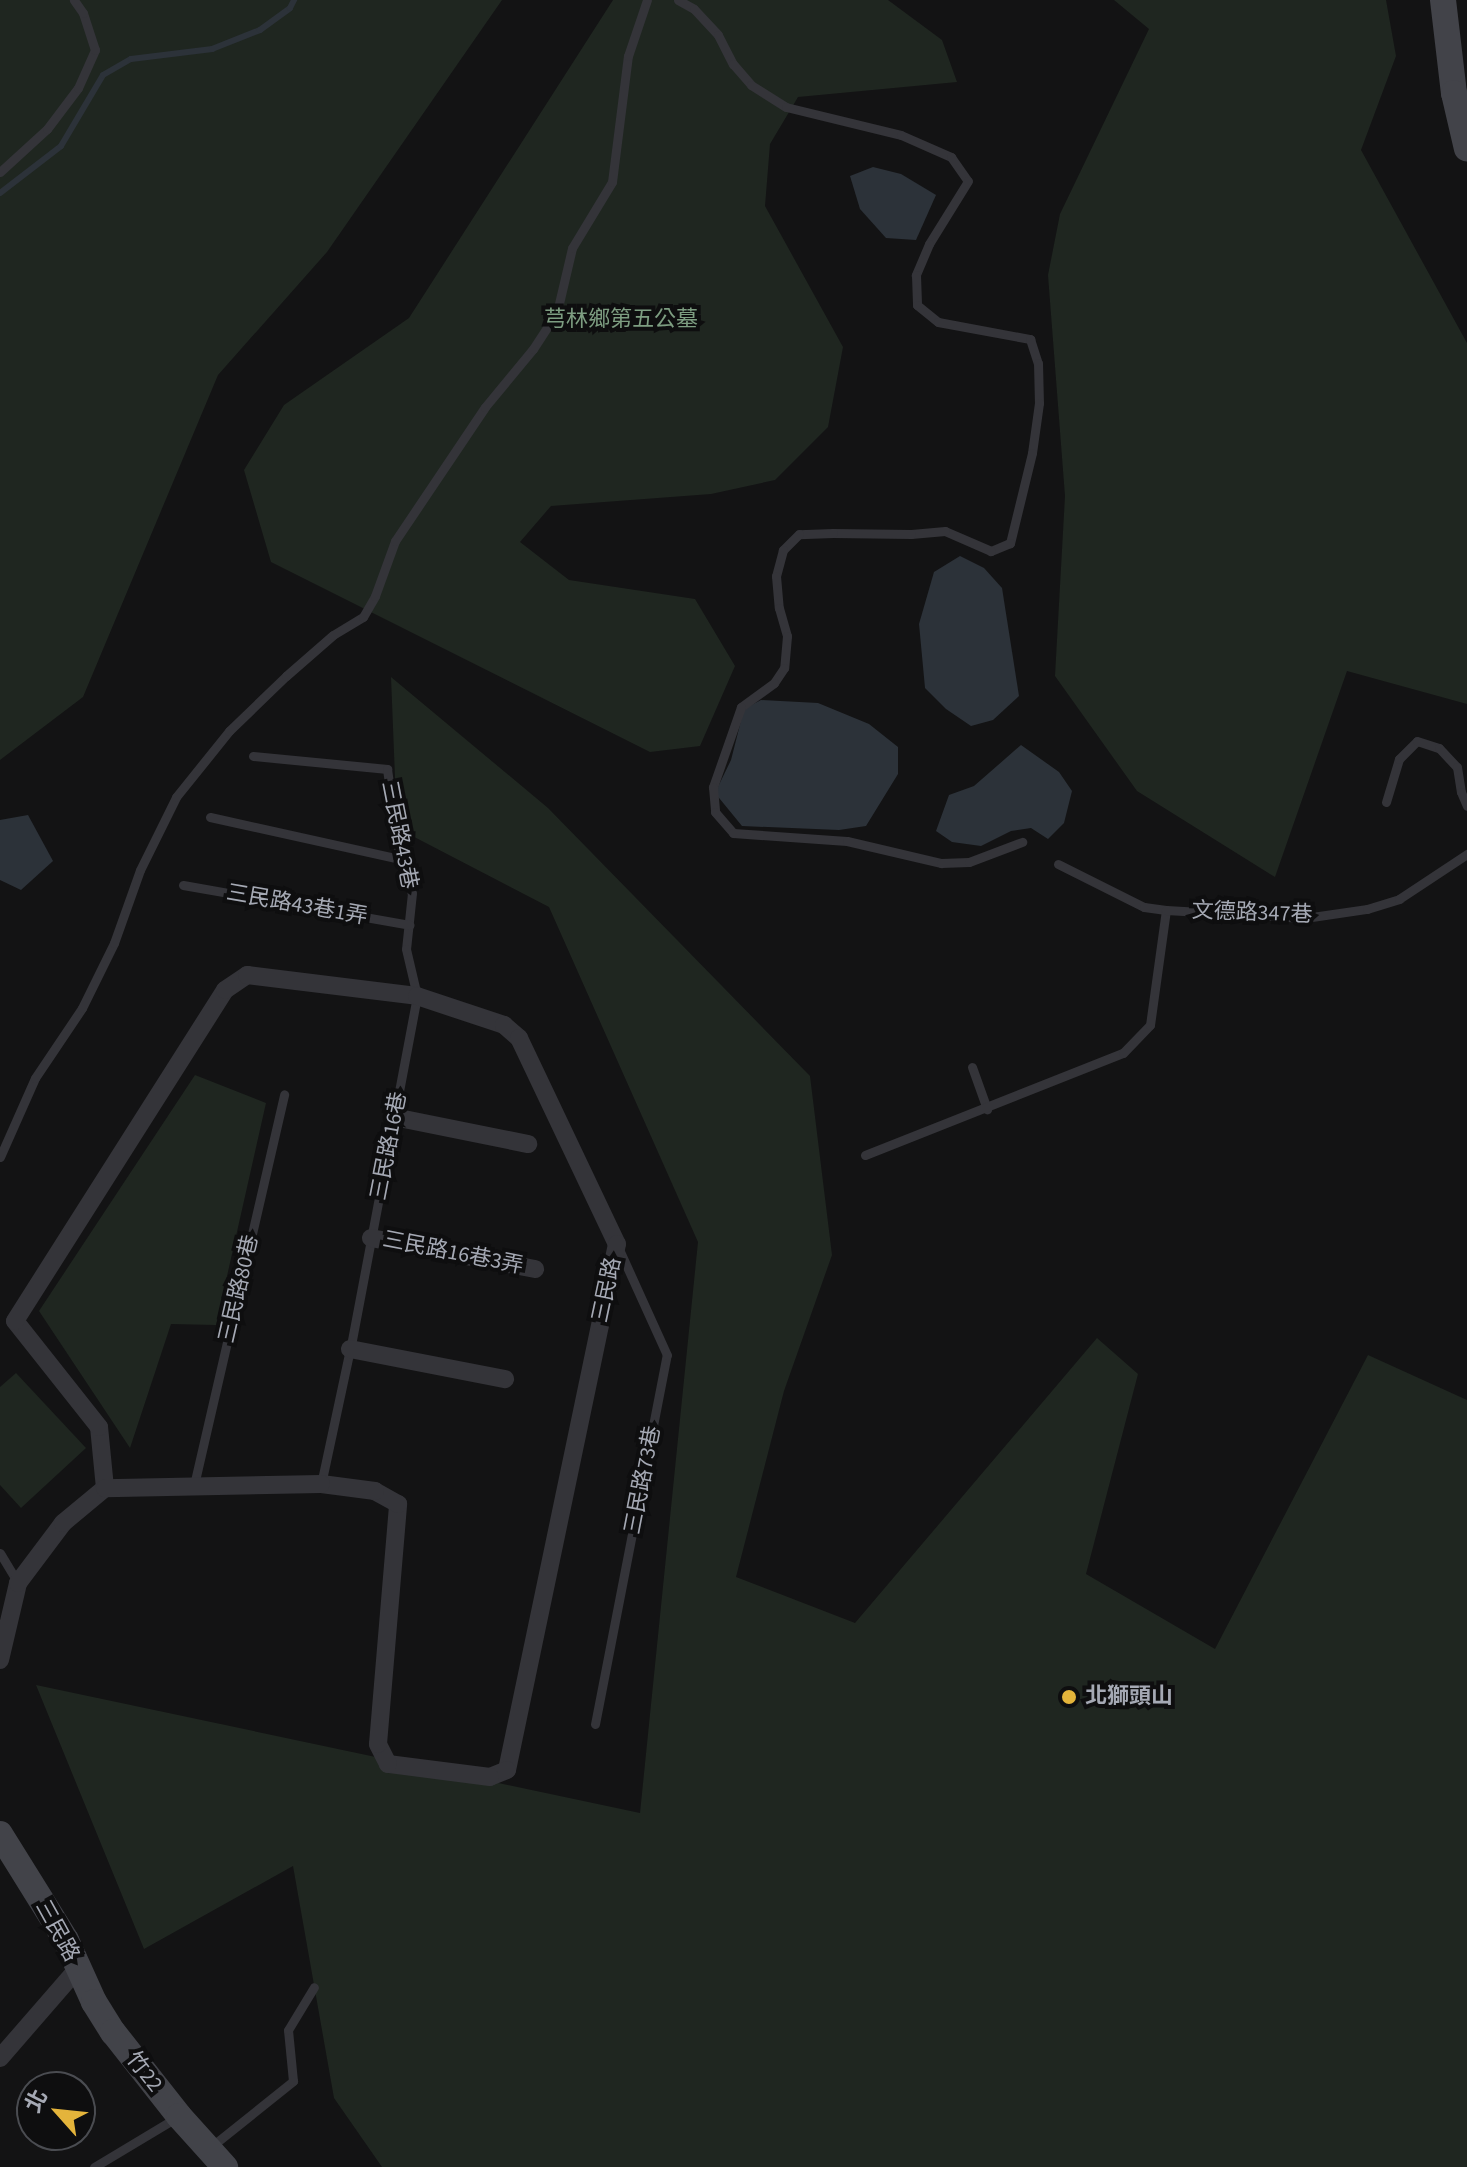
<!DOCTYPE html>
<html>
<head>
<meta charset="utf-8">
<style>
	body { margin:0 }
	#map { position:relative; width:1467px; height:2167px; overflow:hidden; background:#131314; font-family:"Source Sans 3","Noto Sans TC",sans-serif }
	div>[style] { position:absolute }
	.green>* { inset:0; background:#1f2620 }
	.water>* { inset:0; background:#2c3239 }
	.stream>* { height:6px; margin:-3px; padding:0 3px; transform-origin:3px; border-radius:3px; background:#2c3239 }
	.lane>* { height:9px; margin:-4.5px; padding:0 4.5px; transform-origin:4.5px; border-radius:4.5px; background:#343439 }
	.street>* { height:18px; margin:-9px; padding:0 9px; transform-origin:9px; border-radius:9px; background:#343439 }
	.secondary>* { height:26px; margin:-13px; padding:0 13px; transform-origin:13px; border-radius:13px; background:#424349 }
	.dots>* { width:22px; height:22px; translate:-50% -50%; box-sizing:border-box; border:4px solid #0e0e0f; border-radius:50% }
	span { translate:-50% -50%; white-space:nowrap; text-align:center; line-height:1.15; -webkit-text-stroke:8px #0e0e0f; paint-order:stroke }
	.park-label { font-size:22px; color:#7d9d81 }
	.street-label { font-size:22px; color:#a5a9b4 }
	.poi-label { font-size:22px; color:#a5a9b4; font-weight:700 }
	.left { translate:0 -50%; text-align:left }
	.north { position:absolute; left:16px; top:2071px; width:80px; height:80px; box-sizing:border-box; background:#0e0e0f; border:2px solid #4a4c51; border-radius:50%; rotate:297deg; font-size:22px; font-weight:700; line-height:32px; text-align:center; color:#a5a9b4 }
	.north::after { content:''; display:block; margin:auto; width:28px; height:36px; background:#e4b43b; clip-path:polygon(50% 0,100% 100%,50% 72%,0 100%) }
</style>
</head>
<body>
<div id="map">
	<div class="green">
		<i style="clip-path:polygon(0 0,502px 0,327px 252px,218px 375px,83px 697px,0 760px)"></i>
		<i style="clip-path:polygon(613px 0,888px 0,942px 40px,957px 82px,798px 97px,770px 144px,765px 206px,843px 347px,828px 427px,775px 480px,711px 494px,551px 506px,520px 542px,569px 580px,695px 599px,735px 666px,700px 746px,650px 752px,271px 562px,244px 470px,284px 405px,409px 318px)"></i>
		<i style="clip-path:polygon(1114px 0,1386px 0,1396px 56px,1361px 150px,1467px 343px,1467px 704px,1347px 671px,1275px 877px,1137px 791px,1055px 676px,1065px 496px,1048px 275px,1060px 214px,1149px 29px)"></i>
		<i style="clip-path:polygon(391px 677px,548px 808px,810px 1076px,832px 1255px,784px 1391px,736px 1577px,855px 1623px,1097px 1338px,1138px 1374px,1086px 1574px,1215px 1649px,1368px 1355px,1467px 1400px,1467px 2167px,382px 2167px,334px 2098px,293px 1866px,144px 1949px,36px 1685px,640px 1813px,698px 1242px,549px 907px,397px 828px)"></i>
		<i style="clip-path:polygon(195px 1075px,266px 1103px,216px 1325px,171px 1324px,130px 1448px,39px 1311px)"></i>
		<i style="clip-path:polygon(16px 1373px,86px 1448px,21px 1508px,0 1485px,0 1387px)"></i>
	</div>
	<div class="water">
		<i style="clip-path:polygon(873px 167px,901px 174px,936px 195px,916px 240px,886px 238px,860px 209px,850px 176px)"></i>
		<i style="clip-path:polygon(960px 556px,984px 568px,1002px 588px,1019px 696px,993px 720px,971px 726px,946px 709px,925px 688px,919px 624px,934px 572px)"></i>
		<i style="clip-path:polygon(761px 700px,818px 703px,869px 724px,898px 747px,898px 774px,866px 826px,839px 830px,742px 826px,715px 793px,731px 760px,744px 709px)"></i>
		<i style="clip-path:polygon(1021px 745px,1059px 772px,1072px 791px,1064px 823px,1048px 839px,1031px 828px,1011px 831px,981px 846px,952px 842px,936px 831px,949px 795px,974px 786px)"></i>
		<i style="clip-path:polygon(28px 815px,53px 861px,21px 890px,0 880px,0 820px)"></i>
	</div>
	<div class="stream">
		<i style="left:0;top:193px;width:77px;rotate:-37.6deg"></i>
		<i style="left:61px;top:146px;width:82px;rotate:-59.4deg"></i>
		<i style="left:103px;top:75px;width:32px;rotate:-30deg"></i>
		<i style="left:131px;top:59px;width:82px;rotate:-7deg"></i>
		<i style="left:212px;top:49px;width:52px;rotate:-21.6deg"></i>
		<i style="left:260px;top:30px;width:37px;rotate:-36deg"></i>
		<i style="left:290px;top:8px;width:9px;rotate:-63deg"></i>
	</div>
	<div class="lane">
		<i style="left:678px;top:0;width:18px;rotate:29deg"></i>
		<i style="left:694px;top:9px;width:35px;rotate:47deg"></i>
		<i style="left:718px;top:35px;width:33px;rotate:63deg"></i>
		<i style="left:733px;top:64px;width:28px;rotate:49deg"></i>
		<i style="left:751px;top:85px;width:41px;rotate:32.2deg"></i>
		<i style="left:786px;top:107px;width:118px;rotate:13.7deg"></i>
		<i style="left:901px;top:135px;width:55px;rotate:23.7deg"></i>
		<i style="left:951px;top:157px;width:29px;rotate:55deg"></i>
		<i style="left:968px;top:181px;width:74px;rotate:121.8deg"></i>
		<i style="left:929px;top:244px;width:34px;rotate:113deg"></i>
		<i style="left:916px;top:275px;width:30px;rotate:88deg"></i>
		<i style="left:917px;top:305px;width:27px;rotate:39deg"></i>
		<i style="left:938px;top:322px;width:94px;rotate:10.5deg"></i>
		<i style="left:1030px;top:339px;width:25px;rotate:72deg"></i>
		<i style="left:1038px;top:363px;width:40px;rotate:88.6deg"></i>
		<i style="left:1039px;top:403px;width:50px;rotate:98deg"></i>
		<i style="left:1032px;top:453px;width:93px;rotate:103.7deg"></i>
		<i style="left:1010px;top:543px;width:21px;rotate:157deg"></i>
		<i style="left:991px;top:551px;width:50px;rotate:-156.5deg"></i>
		<i style="left:945px;top:531px;width:34px;rotate:175deg"></i>
		<i style="left:911px;top:534px;width:78px;rotate:-179.3deg"></i>
		<i style="left:833px;top:533px;width:34px;rotate:178deg"></i>
		<i style="left:799px;top:534px;width:23px;rotate:135deg"></i>
		<i style="left:783px;top:550px;width:27px;rotate:105deg"></i>
		<i style="left:776px;top:576px;width:32px;rotate:85deg"></i>
		<i style="left:779px;top:608px;width:29px;rotate:74deg"></i>
		<i style="left:787px;top:636px;width:32px;rotate:95deg"></i>
		<i style="left:784px;top:668px;width:18px;rotate:124deg"></i>
		<i style="left:774px;top:683px;width:41px;rotate:144deg"></i>
		<i style="left:741px;top:707px;width:85px;rotate:109.3deg"></i>
		<i style="left:713px;top:787px;width:25px;rotate:85deg"></i>
		<i style="left:715px;top:812px;width:28px;rotate:49deg"></i>
		<i style="left:733px;top:833px;width:114px;rotate:4deg"></i>
		<i style="left:847px;top:841px;width:97px;rotate:13.2deg"></i>
		<i style="left:941px;top:863px;width:28px;rotate:-2deg"></i>
		<i style="left:969px;top:862px;width:57px;rotate:-20.7deg"></i>
		<i style="left:0;top:172px;width:64px;rotate:-42.5deg"></i>
		<i style="left:47px;top:129px;width:51px;rotate:-52.9deg"></i>
		<i style="left:78px;top:88px;width:42px;rotate:-65.9deg"></i>
		<i style="left:95px;top:50px;width:39px;rotate:-108deg"></i>
		<i style="left:83px;top:13px;width:16px;rotate:-125deg"></i>
		<i style="left:253px;top:756px;width:135px;rotate:5.5deg"></i>
		<i style="left:387px;top:769px;width:91px;rotate:81.8deg"></i>
		<i style="left:400px;top:859px;width:36px;rotate:71deg"></i>
		<i style="left:412px;top:893px;width:56px;rotate:96.1deg"></i>
		<i style="left:406px;top:949px;width:48px;rotate:76.8deg"></i>
		<i style="left:417px;top:996px;width:359px;rotate:100.7deg"></i>
		<i style="left:350px;top:1349px;width:138px;rotate:102.1deg"></i>
		<i style="left:1386px;top:802px;width:45px;rotate:-73.2deg"></i>
		<i style="left:1399px;top:759px;width:25px;rotate:-45deg"></i>
		<i style="left:1417px;top:741px;width:23px;rotate:18deg"></i>
		<i style="left:1439px;top:748px;width:26px;rotate:47deg"></i>
		<i style="left:1457px;top:767px;width:25px;rotate:81deg"></i>
		<i style="left:1461px;top:792px;width:15px;rotate:67deg"></i>
		<i style="left:210px;top:817px;width:195px;rotate:12.5deg"></i>
		<i style="left:1058px;top:864px;width:96px;rotate:26.6deg"></i>
		<i style="left:1144px;top:907px;width:22px;rotate:8deg"></i>
		<i style="left:183px;top:885px;width:230px;rotate:10deg"></i>
		<i style="left:972px;top:1067px;width:45px;rotate:70.3deg"></i>
		<i style="left:865px;top:1155px;width:277px;rotate:-21.6deg"></i>
		<i style="left:1123px;top:1053px;width:39px;rotate:-46deg"></i>
		<i style="left:1150px;top:1025px;width:116px;rotate:-82.1deg"></i>
		<i style="left:1166px;top:910px;width:139px;rotate:3.3deg"></i>
		<i style="left:1305px;top:918px;width:63px;rotate:-8.3deg"></i>
		<i style="left:1367px;top:909px;width:34px;rotate:-17deg"></i>
		<i style="left:1399px;top:899px;width:82px;rotate:-33.5deg"></i>
		<i style="left:0;top:1157px;width:86px;rotate:-66.1deg"></i>
		<i style="left:35px;top:1078px;width:84px;rotate:-56.1deg"></i>
		<i style="left:82px;top:1008px;width:72px;rotate:-63.8deg"></i>
		<i style="left:114px;top:943px;width:77px;rotate:-70.4deg"></i>
		<i style="left:140px;top:870px;width:81px;rotate:-63.7deg"></i>
		<i style="left:176px;top:797px;width:85px;rotate:-51.2deg"></i>
		<i style="left:229px;top:731px;width:79px;rotate:-44deg"></i>
		<i style="left:286px;top:676px;width:62px;rotate:-41.1deg"></i>
		<i style="left:333px;top:635px;width:35px;rotate:-31deg"></i>
		<i style="left:363px;top:617px;width:24px;rotate:-60deg"></i>
		<i style="left:375px;top:596px;width:59px;rotate:-70deg"></i>
		<i style="left:395px;top:541px;width:161px;rotate:-56.1deg"></i>
		<i style="left:485px;top:407px;width:75px;rotate:-50.4deg"></i>
		<i style="left:533px;top:349px;width:44px;rotate:-57deg"></i>
		<i style="left:557px;top:312px;width:66px;rotate:-76.8deg"></i>
		<i style="left:572px;top:248px;width:77px;rotate:-58.8deg"></i>
		<i style="left:612px;top:182px;width:127px;rotate:-82.8deg"></i>
		<i style="left:628px;top:56px;width:59px;rotate:-71.3deg"></i>
		<i style="left:194px;top:1485px;width:401px;rotate:-77deg"></i>
		<i style="left:0;top:1553px;width:35px;rotate:59deg"></i>
		<i style="left:595px;top:1724px;width:376px;rotate:-79deg"></i>
		<i style="left:667px;top:1355px;width:119px;rotate:-114.4deg"></i>
		<i style="left:212px;top:2146px;width:104px;rotate:-38.7deg"></i>
		<i style="left:293px;top:2081px;width:51px;rotate:-95.6deg"></i>
		<i style="left:288px;top:2030px;width:50px;rotate:-58.8deg"></i>
		<i style="left:94px;top:2167px;width:96px;rotate:-30.9deg"></i>
	</div>
	<div class="street">
		<i style="left:394px;top:1117px;width:137px;rotate:11.4deg"></i>
		<i style="left:371px;top:1238px;width:167px;rotate:10.7deg"></i>
		<i style="left:350px;top:1349px;width:158px;rotate:11deg"></i>
		<i style="left:0;top:1660px;width:79px;rotate:-76.8deg"></i>
		<i style="left:18px;top:1583px;width:75px;rotate:-53.1deg"></i>
		<i style="left:63px;top:1523px;width:55px;rotate:-39.8deg"></i>
		<i style="left:105px;top:1488px;width:61px;rotate:-95.6deg"></i>
		<i style="left:99px;top:1427px;width:135px;rotate:-128.4deg"></i>
		<i style="left:15px;top:1321px;width:392px;rotate:-57.6deg"></i>
		<i style="left:225px;top:990px;width:27px;rotate:-34deg"></i>
		<i style="left:247px;top:975px;width:171px;rotate:7deg"></i>
		<i style="left:417px;top:996px;width:92px;rotate:18.4deg"></i>
		<i style="left:504px;top:1025px;width:20px;rotate:41deg"></i>
		<i style="left:519px;top:1038px;width:228px;rotate:64.6deg"></i>
		<i style="left:617px;top:1244px;width:537px;rotate:101.81deg"></i>
		<i style="left:507px;top:1770px;width:18px;rotate:158deg"></i>
		<i style="left:490px;top:1777px;width:103px;rotate:-172.7deg"></i>
		<i style="left:388px;top:1764px;width:22px;rotate:-117deg"></i>
		<i style="left:378px;top:1744px;width:241px;rotate:-85.2deg"></i>
		<i style="left:398px;top:1504px;width:26px;rotate:-151deg"></i>
		<i style="left:375px;top:1491px;width:54px;rotate:-172.6deg"></i>
		<i style="left:321px;top:1484px;width:216px;rotate:178.9deg"></i>
		<i style="left:0;top:2058px;width:121px;rotate:-49deg"></i>
	</div>
	<div class="secondary">
		<i style="left:1443px;top:0;width:94px;rotate:83.3deg"></i>
		<i style="left:1454px;top:93px;width:57px;rotate:76.9deg"></i>
		<i style="left:0;top:1834px;width:125px;rotate:58.1deg"></i>
		<i style="left:66px;top:1940px;width:68px;rotate:65.7deg"></i>
		<i style="left:94px;top:2002px;width:36px;rotate:58deg"></i>
		<i style="left:113px;top:2032px;width:107px;rotate:51.8deg"></i>
		<i style="left:179px;top:2116px;width:69px;rotate:48deg"></i>
	</div>
	<div class="dots">
		<i style="left:1069px;top:1697px;background:#e4b43b"></i>
	</div>
	<div class="park-label">
		<span style="left:621px;top:320px">芎林鄉第五公墓</span>
	</div>
	<div class="street-label">
		<span style="left:399px;top:835px;rotate:79deg">三民路43巷</span>
		<span style="left:297px;top:905px;rotate:10deg">三民路43巷1弄</span>
		<span style="left:1252px;top:913px;rotate:2deg">文德路347巷</span>
		<span style="left:389px;top:1146px;rotate:-79deg">三民路16巷</span>
		<span style="left:453px;top:1253px;rotate:11deg">三民路16巷3弄</span>
		<span style="left:239px;top:1289px;rotate:-77deg">三民路80巷</span>
		<span style="left:607px;top:1290px;rotate:-78deg">三民路</span>
		<span style="left:643px;top:1480px;rotate:-79deg">三民路73巷</span>
		<span style="left:57px;top:1931px;rotate:61deg">三民路</span>
		<span style="left:144px;top:2072px;rotate:52deg">竹22</span>
	</div>
	<div class="poi-label">
		<span class="left" style="left:1085px;top:1697px">北獅頭山</span>
	</div>
	<div class="north">北</div>
</div>
</body>
</html>
